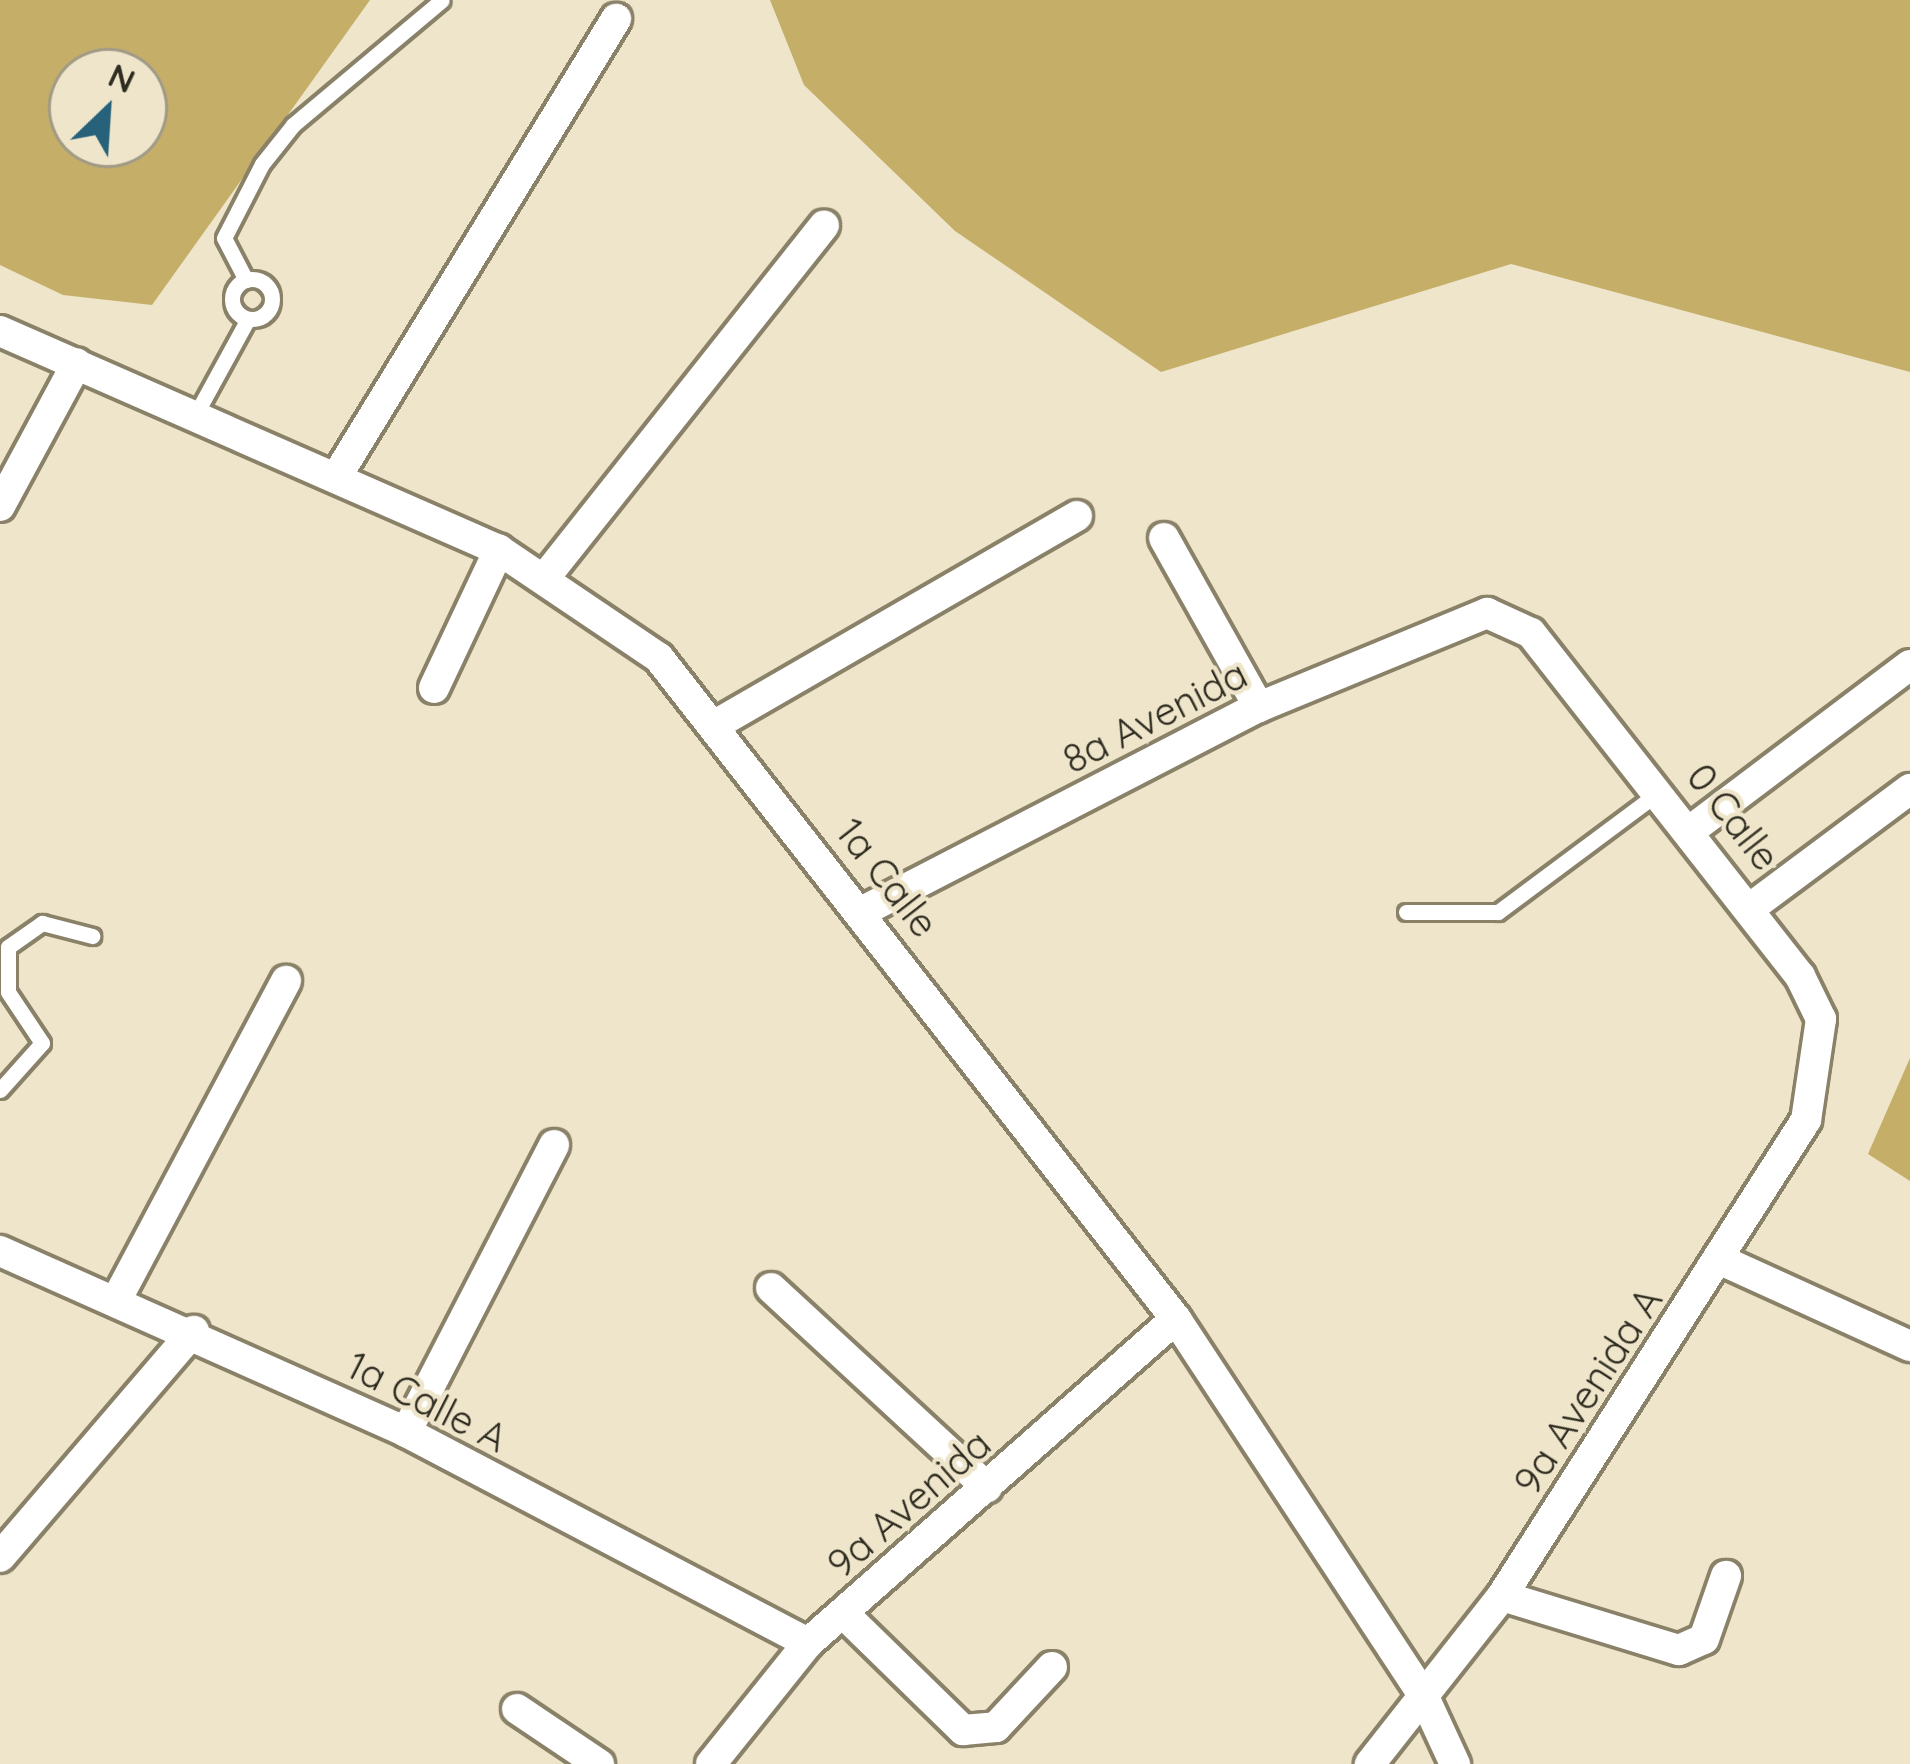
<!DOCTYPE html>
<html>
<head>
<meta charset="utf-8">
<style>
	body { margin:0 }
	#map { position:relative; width:1910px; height:1764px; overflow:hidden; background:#eee5ca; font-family:Quicksand,sans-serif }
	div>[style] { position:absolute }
	.forest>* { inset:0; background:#c5ae68 }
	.roads { filter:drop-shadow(3px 0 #8a8169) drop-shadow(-3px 0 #8a8169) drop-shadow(0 3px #8a8169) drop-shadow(0 -3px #8a8169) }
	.lane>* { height:15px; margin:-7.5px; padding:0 7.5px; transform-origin:7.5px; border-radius:7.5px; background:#fff }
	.lane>.ring { margin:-7.5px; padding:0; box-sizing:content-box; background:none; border:15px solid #fff; border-radius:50% }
	.street>* { height:30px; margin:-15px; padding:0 15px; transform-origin:15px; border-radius:15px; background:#fff }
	span { translate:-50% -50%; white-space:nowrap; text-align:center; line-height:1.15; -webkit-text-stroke:9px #eee5ca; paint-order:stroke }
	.street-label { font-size:39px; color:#2e2b20 }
	.north { position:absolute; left:48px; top:48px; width:120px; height:120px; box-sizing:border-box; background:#eee5ca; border:3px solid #a19b86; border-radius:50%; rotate:25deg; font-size:33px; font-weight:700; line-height:48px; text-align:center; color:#2e2b20 }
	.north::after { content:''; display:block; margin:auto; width:42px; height:54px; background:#27617a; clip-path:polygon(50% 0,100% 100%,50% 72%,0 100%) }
</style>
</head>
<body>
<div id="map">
	<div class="forest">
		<i style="clip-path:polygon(evenodd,0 0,370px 0,152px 305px,63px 295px,0 265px,0 0,72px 72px,144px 72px,144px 144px,72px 144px,72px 72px)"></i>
		<i style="clip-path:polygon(770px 0,1910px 0,1910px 372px,1511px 264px,1161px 372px,955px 231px,804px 85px)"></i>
		<i style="clip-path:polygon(1910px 1058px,1910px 1181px,1868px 1154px)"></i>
	</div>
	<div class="roads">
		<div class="lane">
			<i class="ring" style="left:232px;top:279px;width:25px;height:25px"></i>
			<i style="left:246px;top:280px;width:47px;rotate:-117.6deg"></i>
			<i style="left:224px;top:238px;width:83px;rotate:-62.8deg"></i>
			<i style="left:262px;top:164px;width:50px;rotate:-51.5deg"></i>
			<i style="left:293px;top:125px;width:194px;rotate:-40deg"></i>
			<i style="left:197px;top:412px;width:106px;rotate:-61.3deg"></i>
			<i style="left:1406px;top:912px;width:92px"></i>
			<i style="left:1498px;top:912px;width:201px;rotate:-36.7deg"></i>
			<i style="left:0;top:1090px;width:63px;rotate:-48.2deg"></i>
			<i style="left:42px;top:1043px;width:61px;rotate:-123.7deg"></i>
			<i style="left:8px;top:992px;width:45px;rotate:-90deg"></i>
			<i style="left:8px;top:947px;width:42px;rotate:-35.2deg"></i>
			<i style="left:42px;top:923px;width:52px;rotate:14.6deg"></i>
		</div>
		<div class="street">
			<i style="left:0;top:331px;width:545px;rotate:23.7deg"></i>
			<i style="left:499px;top:550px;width:193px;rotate:34deg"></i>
			<i style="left:659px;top:658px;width:839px;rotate:51.97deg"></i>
			<i style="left:1176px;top:1319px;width:452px;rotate:56.7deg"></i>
			<i style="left:1424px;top:1697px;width:74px;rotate:65.2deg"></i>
			<i style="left:340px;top:471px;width:530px;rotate:-58.59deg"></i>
			<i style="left:0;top:506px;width:162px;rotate:-61.7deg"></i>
			<i style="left:1164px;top:538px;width:194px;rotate:60.7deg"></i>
			<i style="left:547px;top:575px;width:446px;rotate:-51.6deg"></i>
			<i style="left:434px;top:688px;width:153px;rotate:-64.8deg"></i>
			<i style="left:715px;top:725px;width:418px;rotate:-30deg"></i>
			<i style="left:1691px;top:830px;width:274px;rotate:-37deg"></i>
			<i style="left:1753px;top:906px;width:196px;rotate:-36.7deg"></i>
			<i style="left:865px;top:910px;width:443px;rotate:-27.3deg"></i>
			<i style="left:1259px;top:707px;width:247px;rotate:-22.4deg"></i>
			<i style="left:1487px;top:613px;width:48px;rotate:24.4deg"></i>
			<i style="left:1531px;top:633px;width:436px;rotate:51.9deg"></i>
			<i style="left:1800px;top:976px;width:48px;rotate:64deg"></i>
			<i style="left:1821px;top:1019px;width:102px;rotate:98.4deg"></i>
			<i style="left:1806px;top:1120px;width:565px;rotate:122.56deg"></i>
			<i style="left:1502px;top:1596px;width:214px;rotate:128.2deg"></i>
			<i style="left:0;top:1251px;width:445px;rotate:24deg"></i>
			<i style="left:406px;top:1432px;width:454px;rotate:27.7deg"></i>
			<i style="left:1721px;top:1260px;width:208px;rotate:24.5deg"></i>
			<i style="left:771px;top:1288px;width:294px;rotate:42.7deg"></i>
			<i style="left:119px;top:1295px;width:356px;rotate:-62deg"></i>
			<i style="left:406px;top:1432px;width:323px;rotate:-62.7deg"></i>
			<i style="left:0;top:1557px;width:298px;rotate:-49.4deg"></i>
			<i style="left:1502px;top:1596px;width:185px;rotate:17deg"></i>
			<i style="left:1679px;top:1650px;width:27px;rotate:-24deg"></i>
			<i style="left:1704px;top:1639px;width:67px;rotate:-70.8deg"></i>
			<i style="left:843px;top:1613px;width:168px;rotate:44.3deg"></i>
			<i style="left:963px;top:1730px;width:33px;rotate:-5deg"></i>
			<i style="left:996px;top:1727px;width:82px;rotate:-47deg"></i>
			<i style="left:517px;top:1709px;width:99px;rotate:33.9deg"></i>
			<i style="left:711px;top:1764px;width:155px;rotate:-51.3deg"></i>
			<i style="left:808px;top:1643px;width:490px;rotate:-41.4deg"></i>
		</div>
	</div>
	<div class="street-label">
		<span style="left:1155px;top:717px;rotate:-27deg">8a Avenida</span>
		<span style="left:1733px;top:817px;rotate:52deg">0 Calle</span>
		<span style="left:887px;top:878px;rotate:52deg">1a Calle</span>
		<span style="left:1588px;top:1391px;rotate:-57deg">9a Avenida A</span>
		<span style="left:427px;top:1402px;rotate:27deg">1a Calle A</span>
		<span style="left:909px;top:1504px;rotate:-41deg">9a Avenida</span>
	</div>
	<div class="north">N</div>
</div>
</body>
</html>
